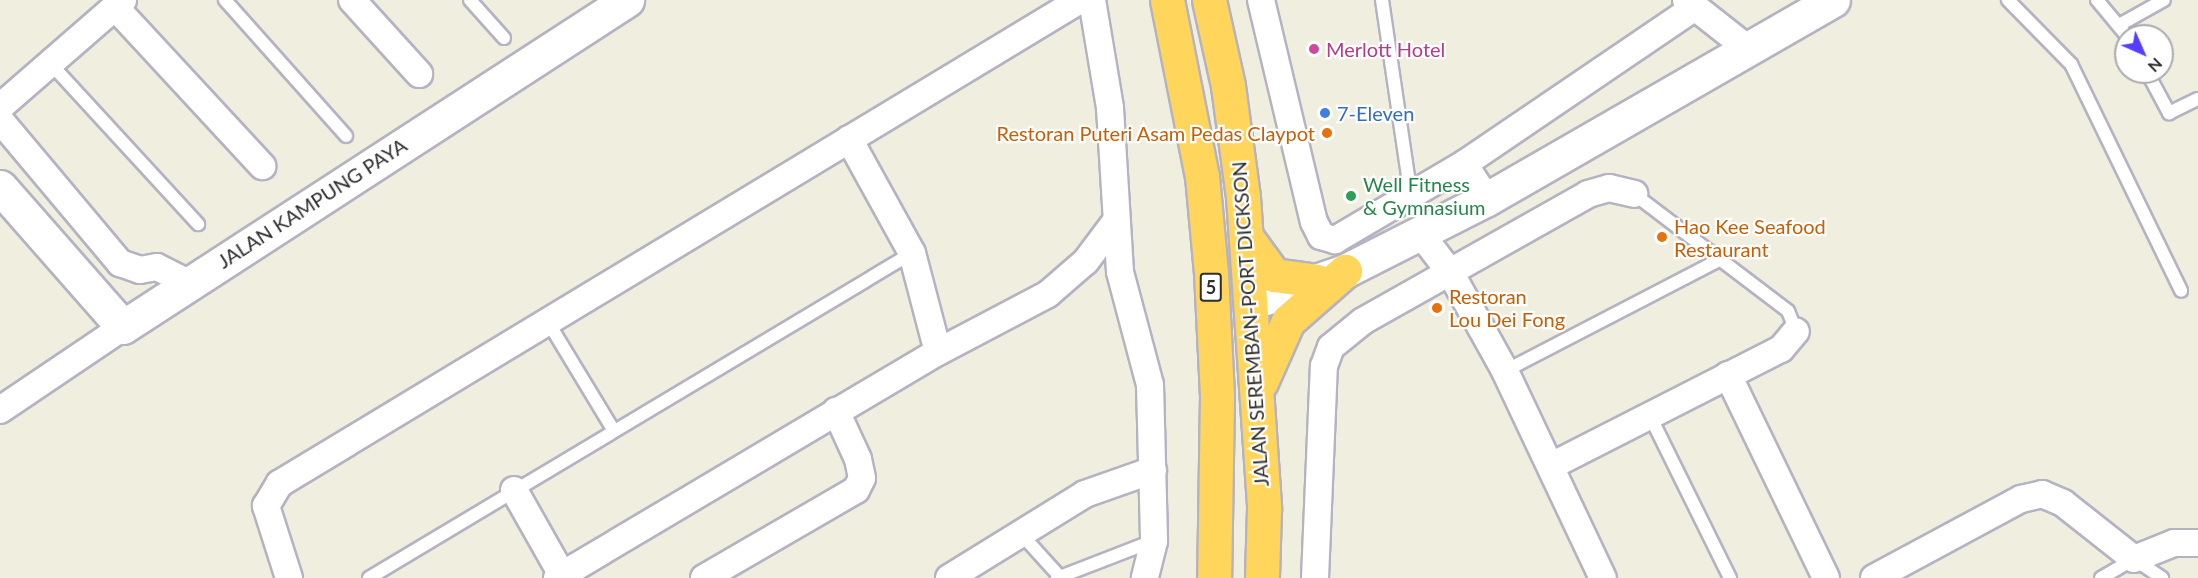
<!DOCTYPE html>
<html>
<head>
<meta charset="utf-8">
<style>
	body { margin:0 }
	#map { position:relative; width:2198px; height:578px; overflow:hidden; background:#f0eedf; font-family:Lato,sans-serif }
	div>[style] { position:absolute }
	.roads { filter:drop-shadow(2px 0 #b5b3c2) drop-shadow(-2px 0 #b5b3c2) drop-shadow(0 2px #b5b3c2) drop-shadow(0 -2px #b5b3c2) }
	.lane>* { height:12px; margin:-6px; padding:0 6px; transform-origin:6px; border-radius:6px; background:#fff }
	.street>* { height:26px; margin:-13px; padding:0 13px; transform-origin:13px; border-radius:13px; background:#fff }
	.secondary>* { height:33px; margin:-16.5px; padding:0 16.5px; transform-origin:16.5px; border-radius:16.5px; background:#fff }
	.highway>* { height:33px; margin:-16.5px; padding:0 16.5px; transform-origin:16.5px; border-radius:16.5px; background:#ffd55c }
	.dots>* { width:16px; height:16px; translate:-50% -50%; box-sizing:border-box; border:3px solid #fff; border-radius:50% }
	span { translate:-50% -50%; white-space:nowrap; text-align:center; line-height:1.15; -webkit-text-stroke:4.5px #fff; paint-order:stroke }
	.shield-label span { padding:2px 4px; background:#fff; border:2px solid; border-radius:4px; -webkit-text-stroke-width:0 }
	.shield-label { font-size:18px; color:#2e2e2e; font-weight:700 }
	.hotel-label { font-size:20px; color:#b23c85 }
	.left { translate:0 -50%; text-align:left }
	.shop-label { font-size:20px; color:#366cbe }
	.food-label { font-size:20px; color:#c56008 }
	.right { translate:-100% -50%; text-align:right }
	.leisure-label { font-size:20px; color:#27864d }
	.street-label { font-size:20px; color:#2e2e2e }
	.north { position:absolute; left:2114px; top:24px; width:60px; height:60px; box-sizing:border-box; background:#fff; border:2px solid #ababab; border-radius:50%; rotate:135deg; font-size:16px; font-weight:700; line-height:24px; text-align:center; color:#2e2e2e }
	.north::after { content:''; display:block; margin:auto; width:21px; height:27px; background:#553eff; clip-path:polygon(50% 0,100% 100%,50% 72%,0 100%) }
</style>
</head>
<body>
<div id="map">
	<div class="roads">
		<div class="lane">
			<i style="left:225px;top:0;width:182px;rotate:48.3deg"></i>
			<i style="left:470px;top:0;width:51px;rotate:48.2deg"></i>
			<i style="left:1382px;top:0;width:199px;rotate:81.6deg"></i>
			<i style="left:2008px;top:0;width:90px;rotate:45.5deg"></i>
			<i style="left:2071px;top:64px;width:252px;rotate:64.1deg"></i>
			<i style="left:2097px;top:0;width:47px;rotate:50.2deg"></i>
			<i style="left:2121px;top:24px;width:49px;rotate:-29.2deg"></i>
			<i style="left:50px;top:63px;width:219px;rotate:47.4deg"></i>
			<i style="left:2147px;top:72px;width:47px;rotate:61.8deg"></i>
			<i style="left:2169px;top:113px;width:32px;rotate:-26deg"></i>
			<i style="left:1634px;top:194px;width:193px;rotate:37.2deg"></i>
			<i style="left:1788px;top:311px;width:22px;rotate:68deg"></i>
			<i style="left:548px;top:322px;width:127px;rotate:58.8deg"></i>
			<i style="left:1505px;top:371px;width:243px;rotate:-27.4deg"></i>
			<i style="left:1649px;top:414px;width:183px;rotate:63.7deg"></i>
			<i style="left:1023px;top:536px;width:57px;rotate:47.9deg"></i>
			<i style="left:369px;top:578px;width:633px;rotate:-30.9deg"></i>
			<i style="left:1057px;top:578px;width:103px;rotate:-21.1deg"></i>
			<i style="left:2101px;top:578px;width:38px;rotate:-30deg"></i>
			<i style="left:2134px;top:559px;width:34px;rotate:34deg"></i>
		</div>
		<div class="street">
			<i style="left:352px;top:0;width:100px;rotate:47.8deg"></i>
			<i style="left:1092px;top:0;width:109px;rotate:80.5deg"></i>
			<i style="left:1110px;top:108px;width:164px;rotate:86.5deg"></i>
			<i style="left:1120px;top:272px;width:117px;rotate:75.1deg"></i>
			<i style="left:1150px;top:385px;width:156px;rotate:88.5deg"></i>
			<i style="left:1154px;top:541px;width:38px;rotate:104deg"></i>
			<i style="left:1261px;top:0;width:228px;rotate:76.6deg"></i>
			<i style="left:1314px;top:222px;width:16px;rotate:63deg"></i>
			<i style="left:1321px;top:236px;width:15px;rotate:16deg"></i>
			<i style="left:1335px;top:240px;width:150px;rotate:-30.5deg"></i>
			<i style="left:1464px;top:164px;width:279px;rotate:-34.2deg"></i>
			<i style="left:1686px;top:0;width:78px;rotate:38.2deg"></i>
			<i style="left:115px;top:7px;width:217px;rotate:47.2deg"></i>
			<i style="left:0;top:107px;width:163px;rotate:-41deg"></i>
			<i style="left:0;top:120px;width:187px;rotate:50deg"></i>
			<i style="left:120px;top:263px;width:21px;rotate:19deg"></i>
			<i style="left:140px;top:270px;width:17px;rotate:-10deg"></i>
			<i style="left:157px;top:267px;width:36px;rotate:27deg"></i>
			<i style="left:849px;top:139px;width:130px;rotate:61.1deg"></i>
			<i style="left:912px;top:253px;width:102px;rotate:75.3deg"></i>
			<i style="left:1464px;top:164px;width:42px;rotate:56.7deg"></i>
			<i style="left:1420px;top:233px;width:49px;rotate:52.4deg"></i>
			<i style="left:1450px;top:272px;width:113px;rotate:60.9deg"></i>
			<i style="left:1505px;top:371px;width:229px;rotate:64.7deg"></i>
			<i style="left:1728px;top:375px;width:225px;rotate:64.2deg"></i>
			<i style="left:0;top:410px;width:148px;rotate:-34deg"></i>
			<i style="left:1553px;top:465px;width:256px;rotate:-27deg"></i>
			<i style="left:1781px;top:349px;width:23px;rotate:-50deg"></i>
			<i style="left:514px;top:490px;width:98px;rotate:60.5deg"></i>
			<i style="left:289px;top:578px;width:76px;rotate:-107.7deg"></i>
			<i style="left:266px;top:506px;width:26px;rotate:-59deg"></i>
			<i style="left:279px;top:484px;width:936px;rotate:-31.14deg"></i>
			<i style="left:557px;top:578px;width:443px;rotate:-30.7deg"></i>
			<i style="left:938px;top:352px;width:124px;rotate:-27.8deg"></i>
			<i style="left:1048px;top:294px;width:50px;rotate:-41deg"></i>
			<i style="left:1086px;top:261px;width:50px;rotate:-53.1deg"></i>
			<i style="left:704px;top:578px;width:176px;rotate:-30.1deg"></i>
			<i style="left:856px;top:490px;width:13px;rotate:-63deg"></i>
			<i style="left:862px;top:478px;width:19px;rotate:-102deg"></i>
			<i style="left:858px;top:459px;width:53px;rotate:-114.6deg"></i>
			<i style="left:949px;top:578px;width:160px;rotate:-31.7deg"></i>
			<i style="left:1085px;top:494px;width:72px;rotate:-19.4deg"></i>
			<i style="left:1315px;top:578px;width:212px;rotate:-87.6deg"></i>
			<i style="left:1324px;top:366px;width:20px;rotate:-70deg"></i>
			<i style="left:1331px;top:347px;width:41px;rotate:-39.1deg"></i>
			<i style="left:1363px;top:321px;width:258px;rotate:-29.4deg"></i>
			<i style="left:1588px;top:194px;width:22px;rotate:-16deg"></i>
			<i style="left:1609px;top:188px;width:26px;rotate:13deg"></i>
			<i style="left:1874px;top:578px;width:167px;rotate:-28.3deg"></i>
			<i style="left:2021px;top:499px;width:22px;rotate:-13deg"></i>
			<i style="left:2042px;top:494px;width:23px;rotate:23deg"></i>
			<i style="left:2063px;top:503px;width:90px;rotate:38.3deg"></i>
			<i style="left:2134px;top:559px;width:43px;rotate:-21.8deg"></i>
			<i style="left:2174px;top:543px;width:24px"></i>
		</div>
		<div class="secondary">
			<i style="left:0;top:187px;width:186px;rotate:48.7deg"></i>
			<i style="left:123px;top:327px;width:601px;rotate:-32.98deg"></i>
			<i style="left:1251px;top:303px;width:99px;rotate:-18.8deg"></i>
			<i style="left:1345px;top:271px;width:159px;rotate:-26.9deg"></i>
			<i style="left:1487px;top:199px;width:399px;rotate:-29.9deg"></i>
		</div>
		<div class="highway">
			<i style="left:1167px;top:0;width:179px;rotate:78.8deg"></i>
			<i style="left:1202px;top:176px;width:97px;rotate:84.7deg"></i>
			<i style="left:1211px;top:273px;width:123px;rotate:87.2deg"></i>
			<i style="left:1217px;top:396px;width:182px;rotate:90.9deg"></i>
			<i style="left:1209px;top:0;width:88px;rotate:77.5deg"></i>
			<i style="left:1228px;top:86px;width:112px;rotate:82.3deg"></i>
			<i style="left:1243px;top:197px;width:313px;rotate:86.1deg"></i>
			<i style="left:1264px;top:509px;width:69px;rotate:91.7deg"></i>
			<i style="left:1247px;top:238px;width:46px;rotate:53.9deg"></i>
			<i style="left:1274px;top:275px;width:43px;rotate:7.9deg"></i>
			<i style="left:1261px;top:382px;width:67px;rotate:-66.1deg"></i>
			<i style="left:1288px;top:321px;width:76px;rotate:-41.3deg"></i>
		</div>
	</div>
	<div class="dots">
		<i style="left:1314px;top:49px;background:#d1479c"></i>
		<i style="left:1325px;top:113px;background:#3f7fe0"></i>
		<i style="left:1327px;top:133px;background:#e8710a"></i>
		<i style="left:1351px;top:196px;background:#2e9e5b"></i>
		<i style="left:1662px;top:237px;background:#e8710a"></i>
		<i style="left:1437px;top:308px;background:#e8710a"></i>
	</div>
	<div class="shield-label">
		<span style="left:1211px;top:287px">5</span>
	</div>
	<div class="hotel-label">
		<span class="left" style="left:1326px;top:49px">Merlott Hotel</span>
	</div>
	<div class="shop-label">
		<span class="left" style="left:1337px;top:113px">7-Eleven</span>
	</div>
	<div class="food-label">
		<span class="right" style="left:1315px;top:133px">Restoran Puteri Asam Pedas Claypot</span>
		<span class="left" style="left:1674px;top:238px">Hao Kee Seafood<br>Restaurant</span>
		<span class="left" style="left:1449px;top:308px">Restoran<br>Lou Dei Fong</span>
	</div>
	<div class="leisure-label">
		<span class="left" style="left:1363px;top:196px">Well Fitness<br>&amp; Gymnasium</span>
	</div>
	<div class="street-label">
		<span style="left:312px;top:203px;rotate:-33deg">JALAN KAMPUNG PAYA</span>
		<span style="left:1250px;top:324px;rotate:-94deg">JALAN SEREMBAN-PORT DICKSON</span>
	</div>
	<div class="north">N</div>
</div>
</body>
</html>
